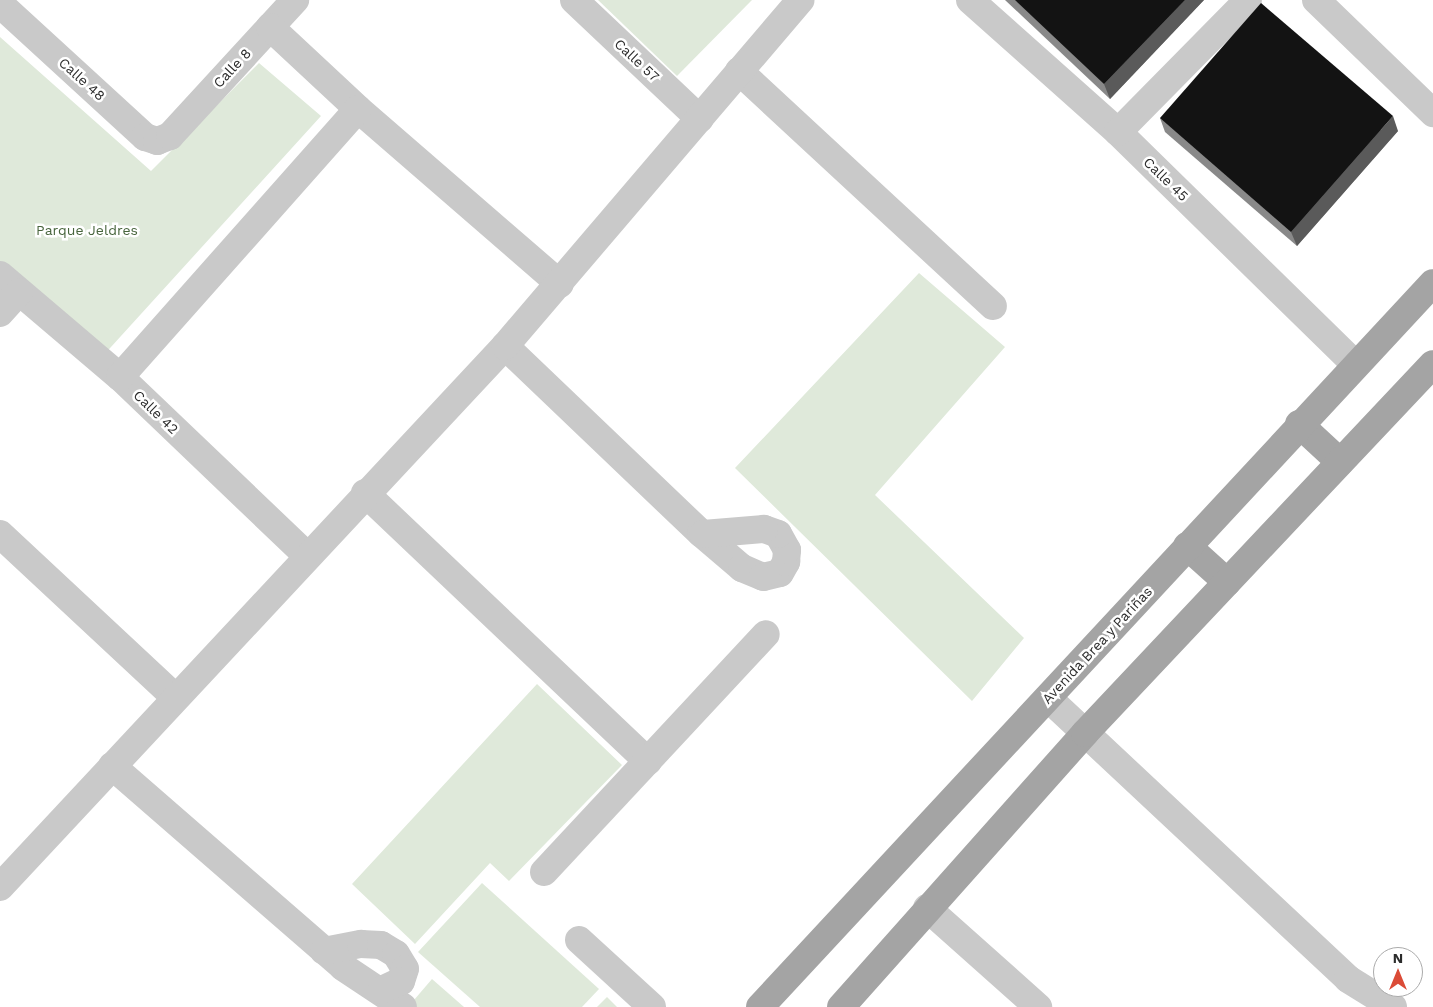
<!DOCTYPE html>
<html>
<head>
<meta charset="utf-8">
<style>
	body { margin:0 }
	#map { position:relative; width:1433px; height:1007px; overflow:hidden; background:#fff; font-family:"Work Sans",sans-serif }
	div>[style] { position:absolute }
	.green>* { inset:0; background:#dfe9da }
	.minor>* { height:28px; margin:-14px; padding:0 14px; transform-origin:14px; border-radius:14px; background:#c9c9c9 }
	.major>* { height:28px; margin:-14px; padding:0 14px; transform-origin:14px; border-radius:14px; background:#a4a4a4 }
	.wall>* { inset:0; background:#898989 }
	.shaded-wall>* { inset:0; background:#5a5a5a }
	.building>* { inset:0; background:#131313 }
	span { translate:-50% -50%; white-space:nowrap; text-align:center; line-height:1.15; -webkit-text-stroke:5px #fff; paint-order:stroke }
	.street-label { font-size:14px; color:#2c2c2c }
	.park-label { font-size:14px; color:#48653d }
	.north { position:absolute; left:1373px; top:947px; width:50px; height:50px; box-sizing:border-box; background:#fff; border:1px solid #ababab; border-radius:50%; rotate:0deg; font-size:14px; font-weight:700; line-height:20px; text-align:center; color:#2c2c2c }
	.north::after { content:''; display:block; margin:auto; width:18px; height:22px; background:#db4b37; clip-path:polygon(50% 0,100% 100%,50% 72%,0 100%) }
</style>
</head>
<body>
<div id="map">
	<div class="green">
		<i style="clip-path:polygon(598px 0,752px 0,677px 76px)"></i>
		<i style="clip-path:polygon(0 37px,151px 171px,259px 63px,321px 116px,101px 358px,0 268px)"></i>
		<i style="clip-path:polygon(919px 273px,1005px 347px,875px 495px,1024px 638px,972px 701px,735px 468px)"></i>
		<i style="clip-path:polygon(537px 684px,622px 765px,509px 881px,490px 863px,415px 944px,352px 884px)"></i>
		<i style="clip-path:polygon(482px 883px,599px 989px,582px 1007px,480px 1007px,418px 952px)"></i>
		<i style="clip-path:polygon(432px 979px,464px 1007px,408px 1007px)"></i>
		<i style="clip-path:polygon(607px 997px,617px 1007px,597px 1007px)"></i>
	</div>
	<div class="minor">
		<i style="left:574px;top:0;width:173px;rotate:43.4deg"></i>
		<i style="left:970px;top:0;width:198px;rotate:41.7deg"></i>
		<i style="left:1118px;top:132px;width:332px;rotate:44.4deg"></i>
		<i style="left:1316px;top:0;width:163px;rotate:44deg"></i>
		<i style="left:0;top:4px;width:197px;rotate:42.5deg"></i>
		<i style="left:145px;top:137px;width:13px;rotate:18deg"></i>
		<i style="left:157px;top:141px;width:14px;rotate:-21deg"></i>
		<i style="left:170px;top:136px;width:185px;rotate:-47.4deg"></i>
		<i style="left:270px;top:27px;width:120px;rotate:43deg"></i>
		<i style="left:358px;top:109px;width:267px;rotate:40.9deg"></i>
		<i style="left:739px;top:71px;width:346px;rotate:42.8deg"></i>
		<i style="left:1118px;top:132px;width:185px;rotate:-45.4deg"></i>
		<i style="left:0;top:275px;width:157px;rotate:40.4deg"></i>
		<i style="left:120px;top:377px;width:259px;rotate:43.7deg"></i>
		<i style="left:0;top:313px;width:28px;rotate:-48deg"></i>
		<i style="left:505px;top:346px;width:271px;rotate:43.7deg"></i>
		<i style="left:701px;top:533px;width:54px;rotate:40.5deg"></i>
		<i style="left:742px;top:568px;width:23px;rotate:23deg"></i>
		<i style="left:763px;top:577px;width:17px;rotate:-13deg"></i>
		<i style="left:780px;top:573px;width:13px;rotate:-61deg"></i>
		<i style="left:786px;top:562px;width:12px;rotate:-85deg"></i>
		<i style="left:787px;top:550px;width:18px;rotate:-119deg"></i>
		<i style="left:778px;top:534px;width:15px;rotate:-160deg"></i>
		<i style="left:764px;top:529px;width:61px;rotate:175.3deg"></i>
		<i style="left:120px;top:377px;width:358px;rotate:-48.4deg"></i>
		<i style="left:365px;top:493px;width:390px;rotate:43.5deg"></i>
		<i style="left:0;top:534px;width:239px;rotate:43deg"></i>
		<i style="left:1048px;top:698px;width:411px;rotate:43.1deg"></i>
		<i style="left:1348px;top:979px;width:53px;rotate:31.9deg"></i>
		<i style="left:112px;top:766px;width:306px;rotate:41deg"></i>
		<i style="left:343px;top:967px;width:72px;rotate:33.7deg"></i>
		<i style="left:544px;top:872px;width:325px;rotate:-47deg"></i>
		<i style="left:0;top:887px;width:740px;rotate:-46.97deg"></i>
		<i style="left:505px;top:346px;width:455px;rotate:-49.5deg"></i>
		<i style="left:927px;top:908px;width:149px;rotate:41.7deg"></i>
		<i style="left:579px;top:940px;width:99px;rotate:42.5deg"></i>
		<i style="left:324px;top:951px;width:38px;rotate:-11deg"></i>
		<i style="left:361px;top:944px;width:20px;rotate:3deg"></i>
		<i style="left:381px;top:945px;width:17px;rotate:31deg"></i>
		<i style="left:396px;top:954px;width:17px;rotate:59deg"></i>
		<i style="left:405px;top:969px;width:13px;rotate:108deg"></i>
		<i style="left:401px;top:981px;width:21px;rotate:155deg"></i>
	</div>
	<div class="major">
		<i style="left:1299px;top:424px;width:56px;rotate:42.8deg"></i>
		<i style="left:1187px;top:546px;width:54px;rotate:42deg"></i>
		<i style="left:760px;top:1007px;width:988px;rotate:-47.09deg"></i>
		<i style="left:841px;top:1007px;width:367px;rotate:-48.3deg"></i>
		<i style="left:1085px;top:733px;width:507px;rotate:-46.68deg"></i>
	</div>
	<div class="wall">
		<i style="clip-path:polygon(1005px 0,1204px 0,1110px 99px)"></i>
		<i style="clip-path:polygon(1160px 118px,1398px 131px,1297px 246px,1165px 132px)"></i>
	</div>
	<div class="shaded-wall">
		<i style="clip-path:polygon(1185px 0,1204px 0,1110px 99px,1104px 84px)"></i>
		<i style="clip-path:polygon(1393px 116px,1398px 131px,1297px 246px,1291px 232px)"></i>
	</div>
	<div class="building">
		<i style="clip-path:polygon(1015px 0,1185px 0,1104px 84px)"></i>
		<i style="clip-path:polygon(1261px 3px,1393px 116px,1291px 232px,1160px 118px)"></i>
	</div>
	<div class="street-label">
		<span style="left:637px;top:60px;rotate:43deg">Calle 57</span>
		<span style="left:232px;top:68px;rotate:-47deg">Calle 8</span>
		<span style="left:82px;top:79px;rotate:42deg">Calle 48</span>
		<span style="left:1166px;top:179px;rotate:44deg">Calle 45</span>
		<span style="left:156px;top:412px;rotate:44deg">Calle 42</span>
		<span style="left:1097px;top:645px;rotate:-47deg">Avenida Brea y Pariñas</span>
	</div>
	<div class="park-label">
		<span style="left:87px;top:230px">Parque Jeldres</span>
	</div>
	<div class="north">N</div>
</div>
</body>
</html>
